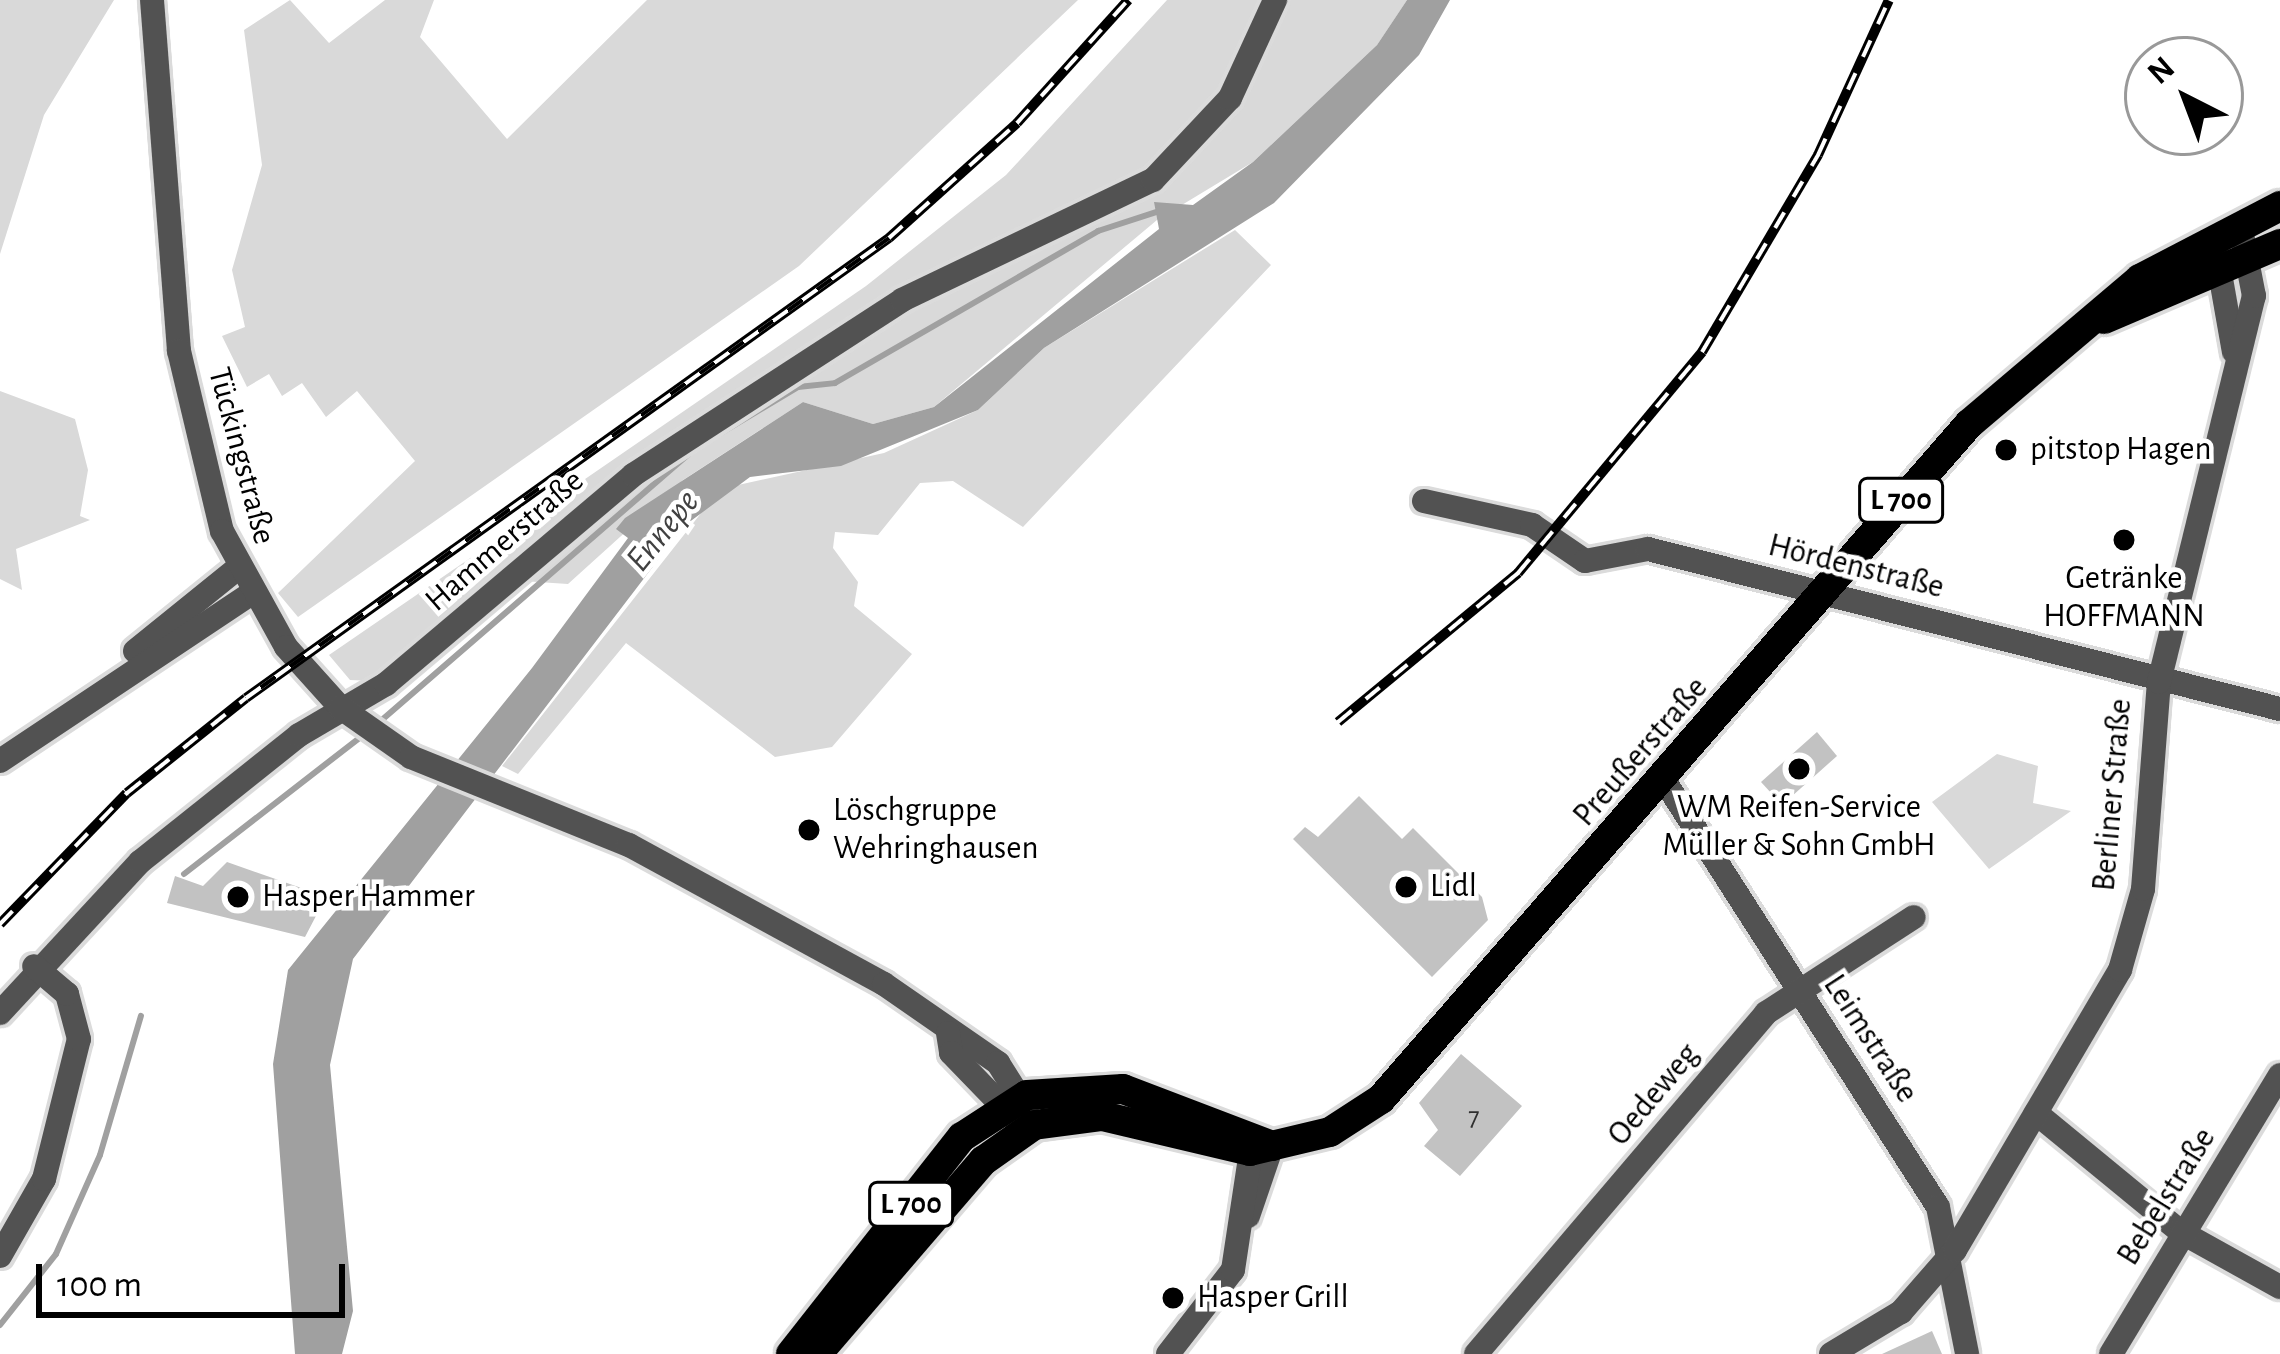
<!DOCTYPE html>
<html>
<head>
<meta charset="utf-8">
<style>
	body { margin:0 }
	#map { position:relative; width:2280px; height:1354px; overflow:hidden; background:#fff; font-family:"Alegreya Sans",sans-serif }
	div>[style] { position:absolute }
	.green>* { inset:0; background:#d9d9d9 }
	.water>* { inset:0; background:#a0a0a0 }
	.stream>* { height:6px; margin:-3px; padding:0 3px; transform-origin:3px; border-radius:3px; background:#a0a0a0 }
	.building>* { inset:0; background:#c2c2c2 }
	.roads { filter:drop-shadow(3px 0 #dbdbdb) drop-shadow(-3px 0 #dbdbdb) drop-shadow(0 3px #dbdbdb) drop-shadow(0 -3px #dbdbdb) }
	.minor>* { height:24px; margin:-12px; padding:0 12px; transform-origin:12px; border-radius:12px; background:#525252 }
	.tertiary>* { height:24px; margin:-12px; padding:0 12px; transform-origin:12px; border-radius:12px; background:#525252 }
	.primary>* { height:30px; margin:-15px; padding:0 15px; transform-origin:15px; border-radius:15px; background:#000 }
	.rail>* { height:10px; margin-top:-5px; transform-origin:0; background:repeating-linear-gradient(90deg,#fff 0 18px,#000 0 36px); box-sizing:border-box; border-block:3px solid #000 }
	.dots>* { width:33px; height:33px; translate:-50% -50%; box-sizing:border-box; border:6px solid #fff; border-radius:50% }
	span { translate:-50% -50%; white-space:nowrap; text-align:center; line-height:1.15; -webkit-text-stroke:9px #fff; paint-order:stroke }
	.number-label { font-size:27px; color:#303030 }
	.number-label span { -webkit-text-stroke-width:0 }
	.shield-label span { padding:3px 9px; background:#fff; border:3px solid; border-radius:9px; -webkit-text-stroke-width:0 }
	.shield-label { font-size:30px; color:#000; font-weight:700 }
	.poi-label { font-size:33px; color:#000 }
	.left { translate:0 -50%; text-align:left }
	.street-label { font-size:33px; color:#000 }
	.water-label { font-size:36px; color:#414141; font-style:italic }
	.north { position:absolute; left:2124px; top:36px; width:120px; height:120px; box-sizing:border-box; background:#fff; border:3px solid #999; border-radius:50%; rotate:318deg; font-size:33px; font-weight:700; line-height:48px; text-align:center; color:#000 }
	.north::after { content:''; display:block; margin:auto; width:42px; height:54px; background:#000; clip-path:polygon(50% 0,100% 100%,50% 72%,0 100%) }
	.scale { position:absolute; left:36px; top:1264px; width:309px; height:54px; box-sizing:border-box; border:6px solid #000; border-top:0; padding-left:15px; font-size:36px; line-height:42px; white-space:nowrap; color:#000; -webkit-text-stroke:9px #fff; paint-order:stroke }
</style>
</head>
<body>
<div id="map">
	<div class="green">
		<i style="clip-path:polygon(0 0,114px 0,44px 115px,0 254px)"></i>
		<i style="clip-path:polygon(290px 0,329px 43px,385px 0,434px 0,420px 37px,507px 139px,647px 0,1078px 0,799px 266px,298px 617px,278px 593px,415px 461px,357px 391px,326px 417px,302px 383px,282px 396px,269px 374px,247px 387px,222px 336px,245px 327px,232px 270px,262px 165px,244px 30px)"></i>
		<i style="clip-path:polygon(1167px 0,1407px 0,1377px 45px,1253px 162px,1157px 220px,934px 407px,873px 424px,803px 402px,683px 480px,568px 584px,507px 580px,374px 681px,350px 680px,329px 655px,866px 286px,1006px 175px)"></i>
		<i style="clip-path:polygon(1235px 230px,1271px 265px,1023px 527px,953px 481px,920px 483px,878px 535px,835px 532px,833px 548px,858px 582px,854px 606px,912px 654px,832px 747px,775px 757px,626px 643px,518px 774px,502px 766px,720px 489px,884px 453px,978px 410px,1044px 348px)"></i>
		<i style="clip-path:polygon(0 391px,75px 419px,88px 470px,80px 516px,90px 520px,16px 549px,22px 590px,0 579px)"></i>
		<i style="clip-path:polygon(1997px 754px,2038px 766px,2033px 803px,2071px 811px,1989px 869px,1932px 802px)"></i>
	</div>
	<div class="water">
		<i style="clip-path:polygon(1407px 0,1450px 0,1419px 55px,1274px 203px,1044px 348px,978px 410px,841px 466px,750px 477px,684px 526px,353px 959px,330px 1065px,353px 1311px,342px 1354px,295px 1354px,273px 1064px,288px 970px,532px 668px,628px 538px,616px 529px,625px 518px,803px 402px,873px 424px,934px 407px,1159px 229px,1154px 202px,1193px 205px,1253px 162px,1377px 45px)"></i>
	</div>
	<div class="stream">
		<i style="left:376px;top:725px;width:423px;rotate:-40.9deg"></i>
		<i style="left:696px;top:448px;width:119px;rotate:-30.9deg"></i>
		<i style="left:798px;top:387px;width:37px;rotate:-6deg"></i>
		<i style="left:835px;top:383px;width:304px;rotate:-30deg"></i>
		<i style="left:1098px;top:231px;width:61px;rotate:-18.1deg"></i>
		<i style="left:184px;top:874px;width:230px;rotate:-37.8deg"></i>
		<i style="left:0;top:1325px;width:90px;rotate:-51.7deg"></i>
		<i style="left:56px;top:1254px;width:108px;rotate:-66deg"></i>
		<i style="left:100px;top:1155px;width:145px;rotate:-73.6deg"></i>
	</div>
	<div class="building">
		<i style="clip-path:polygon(1817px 732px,1837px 756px,1782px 805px,1761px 782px)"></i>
		<i style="clip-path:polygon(1359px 796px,1402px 839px,1413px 828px,1482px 897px,1488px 920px,1432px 977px,1293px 839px,1305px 827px,1318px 837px)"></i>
		<i style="clip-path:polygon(227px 862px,310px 891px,303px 909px,317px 914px,305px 937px,167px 903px,175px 876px,203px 886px)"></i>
		<i style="clip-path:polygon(1461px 1054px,1522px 1106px,1460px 1176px,1424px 1146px,1438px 1130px,1419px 1103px)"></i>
		<i style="clip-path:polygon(1932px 1331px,1942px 1354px,1882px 1354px)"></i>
	</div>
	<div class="roads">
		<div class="minor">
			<i style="left:2217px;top:256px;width:97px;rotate:80deg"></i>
			<i style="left:1424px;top:501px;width:111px;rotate:12.5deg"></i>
			<i style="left:1532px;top:525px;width:64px;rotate:34.2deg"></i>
			<i style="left:1585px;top:561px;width:64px;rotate:-10.8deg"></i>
			<i style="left:1648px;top:549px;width:652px;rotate:14.21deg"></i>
			<i style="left:135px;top:651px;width:132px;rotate:-38.9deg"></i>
			<i style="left:0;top:761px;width:301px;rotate:-33.7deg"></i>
			<i style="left:1664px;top:780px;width:507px;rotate:57.31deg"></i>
			<i style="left:1938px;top:1207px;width:150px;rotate:78.8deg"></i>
			<i style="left:0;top:1013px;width:206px;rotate:-47.2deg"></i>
			<i style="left:140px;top:862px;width:203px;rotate:-38.6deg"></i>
			<i style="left:299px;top:735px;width:101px;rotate:-30.4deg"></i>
			<i style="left:386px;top:684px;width:324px;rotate:-40.2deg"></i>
			<i style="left:633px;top:475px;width:321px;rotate:-33deg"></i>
			<i style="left:902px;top:300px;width:278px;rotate:-25.6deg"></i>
			<i style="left:1153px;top:180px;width:112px;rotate:-46.8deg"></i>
			<i style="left:1230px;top:98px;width:108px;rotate:-65.3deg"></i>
			<i style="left:2036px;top:1113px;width:188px;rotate:39.4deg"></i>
			<i style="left:2181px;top:1232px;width:113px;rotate:29.1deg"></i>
			<i style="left:1248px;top:1216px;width:74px;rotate:-71.1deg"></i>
			<i style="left:0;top:1256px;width:89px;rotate:-60.3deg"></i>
			<i style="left:44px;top:1179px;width:144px;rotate:-76deg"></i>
			<i style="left:79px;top:1039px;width:47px;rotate:-104.9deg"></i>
			<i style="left:67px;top:994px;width:43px;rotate:-139.7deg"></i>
			<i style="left:1168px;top:1354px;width:106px;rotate:-52.3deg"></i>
			<i style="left:1233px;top:1270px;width:134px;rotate:-81.4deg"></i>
			<i style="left:1476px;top:1354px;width:448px;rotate:-49.6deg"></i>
			<i style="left:1766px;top:1013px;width:176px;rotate:-33deg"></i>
			<i style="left:1831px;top:1354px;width:82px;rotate:-31deg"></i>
			<i style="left:1901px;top:1312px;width:82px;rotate:-48.9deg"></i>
			<i style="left:1955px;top:1250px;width:325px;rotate:-59.5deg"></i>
			<i style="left:2120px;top:970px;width:84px;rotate:-74.1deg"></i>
			<i style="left:2143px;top:889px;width:208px;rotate:-85.6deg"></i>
			<i style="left:2159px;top:682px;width:398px;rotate:-76.2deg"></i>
			<i style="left:2254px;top:296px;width:68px;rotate:-101deg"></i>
			<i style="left:2111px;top:1354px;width:326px;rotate:-58.8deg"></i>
		</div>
		<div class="tertiary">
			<i style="left:152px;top:0;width:352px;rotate:85.6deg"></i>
			<i style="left:179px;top:351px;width:185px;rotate:76.6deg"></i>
			<i style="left:222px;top:531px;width:132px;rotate:61.1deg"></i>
			<i style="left:286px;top:647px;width:82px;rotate:48deg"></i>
			<i style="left:341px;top:708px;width:85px;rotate:35deg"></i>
			<i style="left:411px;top:757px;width:235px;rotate:22deg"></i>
			<i style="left:629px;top:845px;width:290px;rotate:28.6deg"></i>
			<i style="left:884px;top:984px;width:139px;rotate:34.7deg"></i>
			<i style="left:998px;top:1063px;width:54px;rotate:57.8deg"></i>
			<i style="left:948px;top:1033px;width:20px;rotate:81deg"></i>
			<i style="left:951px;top:1053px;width:92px;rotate:45.9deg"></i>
		</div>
		<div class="primary">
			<i style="left:2104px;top:319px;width:191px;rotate:-23.1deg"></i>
			<i style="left:791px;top:1354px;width:276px;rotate:-51.8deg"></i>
			<i style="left:962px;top:1137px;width:77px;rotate:-32.9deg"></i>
			<i style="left:1027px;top:1095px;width:96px;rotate:-3.6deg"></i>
			<i style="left:1123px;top:1089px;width:160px;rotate:20.9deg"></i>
			<i style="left:817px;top:1354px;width:255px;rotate:-49.3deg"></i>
			<i style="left:983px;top:1161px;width:62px;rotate:-35.2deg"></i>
			<i style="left:1034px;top:1125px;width:69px;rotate:-7.5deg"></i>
			<i style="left:1102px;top:1116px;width:152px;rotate:13.3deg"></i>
			<i style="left:1250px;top:1151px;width:82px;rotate:-13.4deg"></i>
			<i style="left:1330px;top:1132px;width:61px;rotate:-32.9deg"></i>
			<i style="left:1381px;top:1099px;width:895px;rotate:-48.94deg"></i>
			<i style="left:1969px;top:424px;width:224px;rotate:-40.3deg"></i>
			<i style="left:2140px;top:279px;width:158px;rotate:-27.5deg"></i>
		</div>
	</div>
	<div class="rail">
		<i style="left:1338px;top:722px;width:234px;rotate:-39.6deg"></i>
		<i style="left:1518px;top:573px;width:288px;rotate:-50.2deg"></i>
		<i style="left:1702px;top:352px;width:229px;rotate:-59.5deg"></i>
		<i style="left:1818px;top:155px;width:170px;rotate:-65.4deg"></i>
		<i style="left:0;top:924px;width:182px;rotate:-45.9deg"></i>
		<i style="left:127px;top:793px;width:152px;rotate:-38.6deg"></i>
		<i style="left:246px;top:698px;width:791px;rotate:-35.58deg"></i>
		<i style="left:889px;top:238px;width:172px;rotate:-41.9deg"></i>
		<i style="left:1017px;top:123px;width:166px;rotate:-47.9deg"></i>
	</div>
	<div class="dots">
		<i style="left:2006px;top:450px;background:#000"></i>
		<i style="left:2124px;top:540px;background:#000"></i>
		<i style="left:1799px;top:769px;background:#000"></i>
		<i style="left:809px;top:830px;background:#000"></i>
		<i style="left:1406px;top:887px;background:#000"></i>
		<i style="left:238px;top:897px;background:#000"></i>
		<i style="left:1173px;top:1298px;background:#000"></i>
	</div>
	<div class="number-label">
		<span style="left:1474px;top:1117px">7</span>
	</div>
	<div class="shield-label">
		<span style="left:1901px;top:500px">L 700</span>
		<span style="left:911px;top:1204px">L 700</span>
	</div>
	<div class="poi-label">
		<span class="left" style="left:2030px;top:450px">pitstop Hagen</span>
		<span style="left:2124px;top:598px">Getränke<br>HOFFMANN</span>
		<span style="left:1799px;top:827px">WM Reifen-Service<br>Müller &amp; Sohn GmbH</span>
		<span class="left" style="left:833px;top:830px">Löschgruppe<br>Wehringhausen</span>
		<span class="left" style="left:1430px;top:887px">Lidl</span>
		<span class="left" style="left:262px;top:897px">Hasper Hammer</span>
		<span class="left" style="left:1197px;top:1298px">Hasper Grill</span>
	</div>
	<div class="street-label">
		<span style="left:241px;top:456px;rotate:75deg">Tückingstraße</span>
		<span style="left:505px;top:541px;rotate:-41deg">Hammerstraße</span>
		<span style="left:1856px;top:567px;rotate:14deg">Hördenstraße</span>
		<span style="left:1641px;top:752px;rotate:-49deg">Preußerstraße</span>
		<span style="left:2113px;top:795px;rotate:-85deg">Berliner Straße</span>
		<span style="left:1870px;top:1039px;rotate:57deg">Leimstraße</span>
		<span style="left:1654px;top:1095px;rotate:-50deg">Oedeweg</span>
		<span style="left:2167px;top:1197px;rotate:-58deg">Bebelstraße</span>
	</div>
	<div class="water-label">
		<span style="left:663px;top:531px;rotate:-51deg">Ennepe</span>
	</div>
	<div class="north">N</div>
	<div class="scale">100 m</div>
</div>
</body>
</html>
